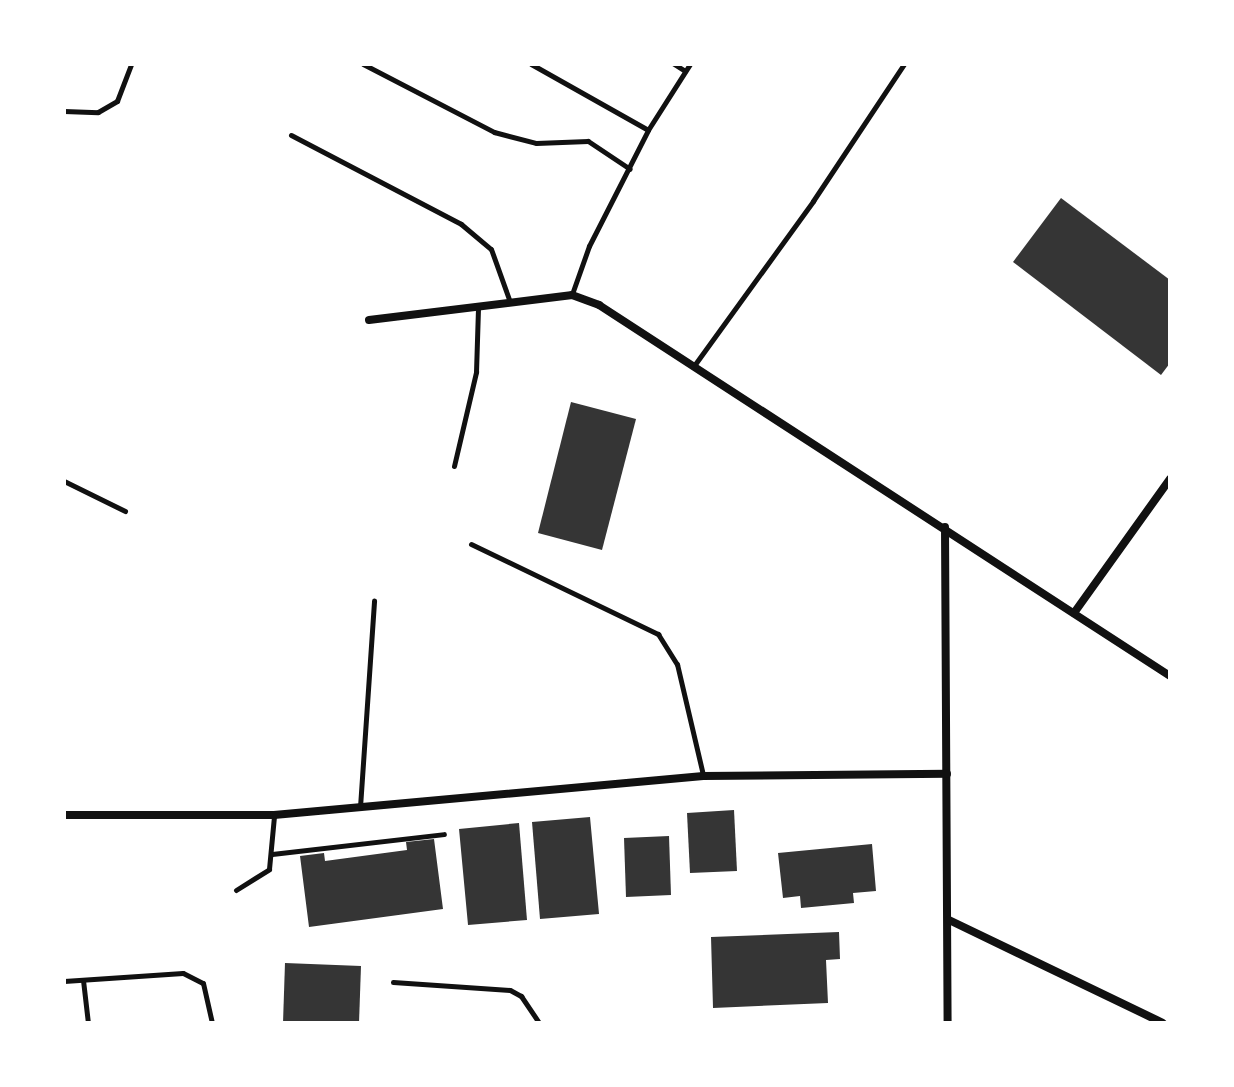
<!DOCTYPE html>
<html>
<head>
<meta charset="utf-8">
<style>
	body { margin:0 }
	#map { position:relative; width:1234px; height:1087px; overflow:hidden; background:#fff; font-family:"Noto Serif",serif }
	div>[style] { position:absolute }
	.building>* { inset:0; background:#353535 }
	.service>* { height:5px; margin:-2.5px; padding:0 2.5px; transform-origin:2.5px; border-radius:2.5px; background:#111 }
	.minor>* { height:8px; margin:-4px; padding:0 4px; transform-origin:4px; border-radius:4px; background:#111 }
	span { translate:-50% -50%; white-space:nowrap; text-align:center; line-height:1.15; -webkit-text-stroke:8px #fff; paint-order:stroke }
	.frame { position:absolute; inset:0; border:66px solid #fff; pointer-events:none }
</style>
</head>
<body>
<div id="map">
	<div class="building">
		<i style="clip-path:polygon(1061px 198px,1170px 280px,1170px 363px,1161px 375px,1013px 262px)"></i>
		<i style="clip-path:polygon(571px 402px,636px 419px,602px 550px,538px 533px)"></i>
		<i style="clip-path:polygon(734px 810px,737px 871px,690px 873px,687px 813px)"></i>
		<i style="clip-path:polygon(590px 817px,599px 914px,540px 919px,532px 822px)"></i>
		<i style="clip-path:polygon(519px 823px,527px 920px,468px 925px,459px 829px)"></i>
		<i style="clip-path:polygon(669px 836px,671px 895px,626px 897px,624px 838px)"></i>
		<i style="clip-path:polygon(434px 839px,443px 909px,309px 927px,300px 856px,324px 853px,325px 861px,407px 850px,406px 842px)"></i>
		<i style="clip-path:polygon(872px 844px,876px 891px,853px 893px,854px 903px,801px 908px,800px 896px,783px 898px,778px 853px)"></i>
		<i style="clip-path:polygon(839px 932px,840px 959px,826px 960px,828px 1003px,713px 1008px,711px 937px)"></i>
		<i style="clip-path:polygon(285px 963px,361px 966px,359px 1023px,283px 1023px)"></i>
	</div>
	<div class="service">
		<i style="left:363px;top:64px;width:148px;rotate:27.4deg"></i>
		<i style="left:494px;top:132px;width:43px;rotate:14.7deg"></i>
		<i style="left:536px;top:143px;width:52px;rotate:-2.2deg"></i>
		<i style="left:588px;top:141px;width:50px;rotate:33.7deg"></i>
		<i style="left:531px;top:64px;width:134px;rotate:29.4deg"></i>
		<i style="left:674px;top:64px;width:13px;rotate:32deg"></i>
		<i style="left:64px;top:111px;width:34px;rotate:2deg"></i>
		<i style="left:98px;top:112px;width:22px;rotate:-30deg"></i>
		<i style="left:117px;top:101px;width:40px;rotate:-69deg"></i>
		<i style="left:291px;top:135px;width:192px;rotate:27.6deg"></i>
		<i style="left:461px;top:224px;width:39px;rotate:40deg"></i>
		<i style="left:491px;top:249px;width:56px;rotate:70.3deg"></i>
		<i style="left:572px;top:294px;width:51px;rotate:-70.5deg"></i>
		<i style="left:589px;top:246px;width:130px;rotate:-63deg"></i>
		<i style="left:648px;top:130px;width:78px;rotate:-57.5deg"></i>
		<i style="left:693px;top:367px;width:205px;rotate:-54.1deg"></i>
		<i style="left:813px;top:201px;width:164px;rotate:-56.4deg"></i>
		<i style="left:454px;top:466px;width:97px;rotate:-76.8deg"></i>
		<i style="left:476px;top:372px;width:65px;rotate:-88.2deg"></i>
		<i style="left:64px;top:481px;width:68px;rotate:26.2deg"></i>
		<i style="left:471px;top:544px;width:208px;rotate:25.7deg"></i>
		<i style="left:658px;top:634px;width:36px;rotate:58deg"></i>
		<i style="left:677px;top:664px;width:114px;rotate:76.8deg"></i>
		<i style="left:360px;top:807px;width:207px;rotate:-86.1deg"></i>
		<i style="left:272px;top:854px;width:173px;rotate:-6.6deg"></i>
		<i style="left:236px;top:890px;width:39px;rotate:-32deg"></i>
		<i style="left:269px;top:869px;width:53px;rotate:-84.6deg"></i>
		<i style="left:83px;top:980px;width:43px;rotate:83.4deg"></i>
		<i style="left:64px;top:981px;width:119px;rotate:-3.8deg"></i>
		<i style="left:183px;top:973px;width:22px;rotate:27deg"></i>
		<i style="left:203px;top:983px;width:41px;rotate:77.3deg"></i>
		<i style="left:393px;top:982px;width:117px;rotate:3.9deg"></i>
		<i style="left:510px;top:990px;width:13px;rotate:29deg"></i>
		<i style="left:521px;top:996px;width:32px;rotate:56deg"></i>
	</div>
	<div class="minor">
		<i style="left:369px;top:320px;width:205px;rotate:-7deg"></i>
		<i style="left:572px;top:295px;width:29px;rotate:20deg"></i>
		<i style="left:599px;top:305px;width:681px;rotate:33.01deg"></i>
		<i style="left:945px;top:527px;width:496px;rotate:89.7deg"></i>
		<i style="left:1074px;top:613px;width:165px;rotate:-54.4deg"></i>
		<i style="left:64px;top:815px;width:210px"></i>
		<i style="left:274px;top:815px;width:431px;rotate:-5.2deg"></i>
		<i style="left:703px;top:776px;width:244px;rotate:-0.5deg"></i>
		<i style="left:949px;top:920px;width:237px;rotate:25.7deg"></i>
	</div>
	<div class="frame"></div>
</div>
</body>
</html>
